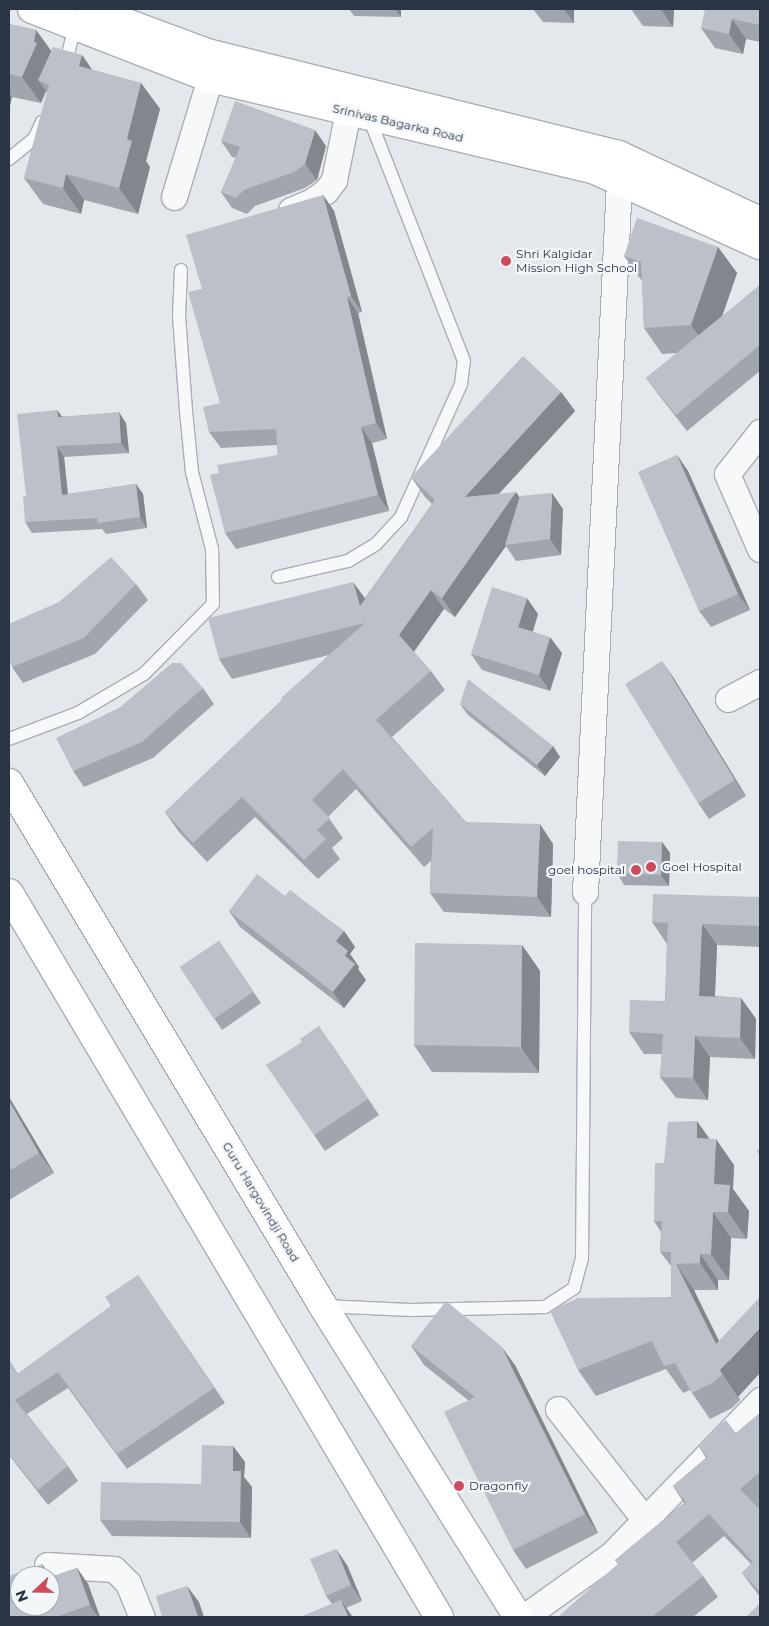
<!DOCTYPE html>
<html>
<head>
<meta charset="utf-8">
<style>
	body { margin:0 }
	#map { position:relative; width:769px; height:1626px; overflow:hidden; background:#e4e7eb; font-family:Montserrat,sans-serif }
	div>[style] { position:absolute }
	.roads { filter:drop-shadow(1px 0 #a9aeb6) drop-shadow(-1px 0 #a9aeb6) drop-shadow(0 1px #a9aeb6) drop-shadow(0 -1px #a9aeb6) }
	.lane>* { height:12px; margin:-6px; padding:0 6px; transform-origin:6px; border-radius:6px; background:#f6f8fa }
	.street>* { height:25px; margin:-12.5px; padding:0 12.5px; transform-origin:12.5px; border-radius:12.5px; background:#f6f8fa }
	.secondary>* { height:28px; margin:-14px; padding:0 14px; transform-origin:14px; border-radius:14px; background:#fff }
	.primary>* { height:28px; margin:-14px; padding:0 14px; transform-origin:14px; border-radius:14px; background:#fff }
	.wall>* { inset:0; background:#a1a5ad }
	.shaded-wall>* { inset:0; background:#83868d }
	.building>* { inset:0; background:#bbc0c9 }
	.dots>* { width:14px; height:14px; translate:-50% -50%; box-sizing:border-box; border:2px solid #f3f6f9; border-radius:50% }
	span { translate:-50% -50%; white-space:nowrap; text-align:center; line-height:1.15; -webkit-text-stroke:4.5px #f3f6f9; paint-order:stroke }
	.street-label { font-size:12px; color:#2b3444 }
	.poi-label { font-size:12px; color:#2b3444 }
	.left { translate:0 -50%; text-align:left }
	.right { translate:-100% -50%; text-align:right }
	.frame { position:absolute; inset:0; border:10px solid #2b3444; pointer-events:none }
	.north { position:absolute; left:10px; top:1566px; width:50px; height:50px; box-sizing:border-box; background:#f3f6f9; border:1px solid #a3a8b1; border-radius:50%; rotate:249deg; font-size:14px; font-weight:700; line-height:20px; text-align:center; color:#2b3444 }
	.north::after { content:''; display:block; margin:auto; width:18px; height:22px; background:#ce4b5c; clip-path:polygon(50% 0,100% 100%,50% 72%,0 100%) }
</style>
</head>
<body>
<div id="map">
	<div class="roads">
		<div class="lane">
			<i style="left:65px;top:67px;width:43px;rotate:-76.6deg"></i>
			<i style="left:9px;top:159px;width:32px;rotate:-39deg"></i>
			<i style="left:34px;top:139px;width:19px;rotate:-65deg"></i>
			<i style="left:278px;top:577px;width:72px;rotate:-12.9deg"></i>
			<i style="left:348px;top:561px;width:33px;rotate:-31deg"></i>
			<i style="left:376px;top:544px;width:37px;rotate:-47deg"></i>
			<i style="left:401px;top:517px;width:146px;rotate:-65.7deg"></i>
			<i style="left:461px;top:384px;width:23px;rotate:-83deg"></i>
			<i style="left:464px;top:361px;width:262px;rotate:-111.3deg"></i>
			<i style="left:9px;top:739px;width:74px;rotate:-20.6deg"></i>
			<i style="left:78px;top:713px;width:77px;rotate:-30.6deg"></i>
			<i style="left:144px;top:674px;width:98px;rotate:-45.4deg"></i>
			<i style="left:213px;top:604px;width:55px;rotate:-91deg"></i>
			<i style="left:212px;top:549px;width:80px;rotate:-104.6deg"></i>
			<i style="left:192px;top:472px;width:61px;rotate:-95.6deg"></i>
			<i style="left:186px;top:411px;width:95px;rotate:-94.2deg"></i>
			<i style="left:179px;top:316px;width:46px;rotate:-87.5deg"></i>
			<i style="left:323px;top:1306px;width:88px;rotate:2.6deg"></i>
			<i style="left:411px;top:1310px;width:134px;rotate:-1.3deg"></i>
			<i style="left:545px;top:1307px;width:35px;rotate:-33deg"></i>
			<i style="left:574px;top:1288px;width:30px;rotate:-75deg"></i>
			<i style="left:582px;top:1259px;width:367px;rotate:-89.5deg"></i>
		</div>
		<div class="street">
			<i style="left:174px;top:197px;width:124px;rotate:-73.2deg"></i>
			<i style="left:291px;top:210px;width:23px;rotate:-23deg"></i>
			<i style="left:312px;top:201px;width:17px;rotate:-36deg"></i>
			<i style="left:326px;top:191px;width:14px;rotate:-54deg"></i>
			<i style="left:334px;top:180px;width:70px;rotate:-78.5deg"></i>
			<i style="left:760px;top:432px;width:53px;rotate:128.2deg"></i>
			<i style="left:727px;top:474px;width:82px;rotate:66.3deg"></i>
			<i style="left:728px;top:699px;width:36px;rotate:-28deg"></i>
			<i style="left:585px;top:892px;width:712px;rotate:-87.26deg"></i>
			<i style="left:558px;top:1409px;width:141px;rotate:51.9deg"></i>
			<i style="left:47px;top:1565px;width:67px;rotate:3.4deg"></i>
			<i style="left:114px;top:1569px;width:20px;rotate:45deg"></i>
			<i style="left:128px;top:1583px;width:37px;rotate:68deg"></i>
			<i style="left:524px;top:1617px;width:108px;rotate:-35.6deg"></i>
			<i style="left:612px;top:1554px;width:214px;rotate:-46.1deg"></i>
		</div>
		<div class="secondary">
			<i style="left:32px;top:9px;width:191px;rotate:21.2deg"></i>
			<i style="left:210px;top:78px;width:394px;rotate:13.4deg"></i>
			<i style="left:593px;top:169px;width:183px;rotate:24.5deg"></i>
			<i style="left:89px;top:9px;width:126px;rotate:20.4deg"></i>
			<i style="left:207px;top:53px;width:424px;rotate:13.9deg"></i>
			<i style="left:619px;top:155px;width:156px;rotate:25.1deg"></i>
		</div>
		<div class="primary">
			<i style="left:9px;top:783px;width:610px;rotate:59.02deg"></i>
			<i style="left:323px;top:1306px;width:367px;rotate:57.9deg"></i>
			<i style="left:9px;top:893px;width:842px;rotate:59.29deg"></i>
		</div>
	</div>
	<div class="wall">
		<i style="clip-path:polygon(349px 9px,401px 9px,401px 17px,354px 16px)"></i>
		<i style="clip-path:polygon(533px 9px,574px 9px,574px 23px,543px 22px)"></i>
		<i style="clip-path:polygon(631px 9px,674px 9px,673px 27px,643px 26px)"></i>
		<i style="clip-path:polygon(760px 9px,760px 42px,746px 39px,743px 54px,715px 48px,701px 28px)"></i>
		<i style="clip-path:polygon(9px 24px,36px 30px,51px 51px,82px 55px,92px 70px,141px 83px,160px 109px,146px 161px,150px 167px,138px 214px,84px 200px,81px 214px,43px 204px,24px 178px,47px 93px,46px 91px,41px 103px,12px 97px,9px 110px)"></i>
		<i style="clip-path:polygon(221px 141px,326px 146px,317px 180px,305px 188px,255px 206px,247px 214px,232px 208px,221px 192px,236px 158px,232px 157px)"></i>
		<i style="clip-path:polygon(323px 195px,334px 211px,362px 312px,358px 313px,387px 439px,372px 443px,389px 511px,236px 549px,225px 533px,219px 473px,278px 455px,277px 445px,221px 448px,209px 432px,220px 403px,202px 289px)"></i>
		<i style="clip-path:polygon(718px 247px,737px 273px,722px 317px,760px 285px,760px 371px,687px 431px,658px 394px,646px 378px,677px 353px,662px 354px,644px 328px,642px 281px,624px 256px)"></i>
		<i style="clip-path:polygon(561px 392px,575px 411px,499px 494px,519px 497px,563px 509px,561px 555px,516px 561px,506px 546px,455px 617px,444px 609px,414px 652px,431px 671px,445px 690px,392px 737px,466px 822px,553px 844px,551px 917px,444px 912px,430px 893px,431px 861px,424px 867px,356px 789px,328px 817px,343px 838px,332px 848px,340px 859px,318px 879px,255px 817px,207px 862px,179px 832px,165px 812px,329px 655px,232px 679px,219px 659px,365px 598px,432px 504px,425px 497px,411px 477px)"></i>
		<i style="clip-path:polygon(57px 410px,62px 416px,126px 423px,129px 453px,64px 457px,68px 494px,136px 484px,143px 494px,147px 528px,106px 534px,102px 529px,32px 533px,25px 522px,26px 496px)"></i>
		<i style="clip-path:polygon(677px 455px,688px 471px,750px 610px,711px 627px,699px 611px)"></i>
		<i style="clip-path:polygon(136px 584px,148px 600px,95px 654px,23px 683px,12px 667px)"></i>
		<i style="clip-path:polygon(538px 614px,533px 632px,562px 653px,550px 691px,482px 670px,471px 654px)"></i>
		<i style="clip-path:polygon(673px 677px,746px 796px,709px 819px,698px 803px)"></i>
		<i style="clip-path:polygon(203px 688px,214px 704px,153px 758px,84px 787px,73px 771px)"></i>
		<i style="clip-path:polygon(460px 704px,560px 757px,545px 776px,468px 715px)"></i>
		<i style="clip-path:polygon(662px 842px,670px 853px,669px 886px,624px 885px,617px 873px)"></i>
		<i style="clip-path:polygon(285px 896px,344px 931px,355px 947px,350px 954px,359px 967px,358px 969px,366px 980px,344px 1008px,240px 927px,229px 911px)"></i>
		<i style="clip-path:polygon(760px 897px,760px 947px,717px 945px,715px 996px,741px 998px,756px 1019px,755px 1059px,710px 1057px,708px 1100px,676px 1098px,660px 1077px,662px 1054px,644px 1054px,629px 1032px,665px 1001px,667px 944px,652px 922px)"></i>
		<i style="clip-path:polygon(219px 941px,261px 1003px,222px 1030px,180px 967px)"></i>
		<i style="clip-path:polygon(522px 945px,540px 971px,539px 1073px,432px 1072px,414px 1045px)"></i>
		<i style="clip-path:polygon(330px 1042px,379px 1115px,325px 1151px,314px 1135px)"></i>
		<i style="clip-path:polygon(9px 1097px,54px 1173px,9px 1200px)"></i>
		<i style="clip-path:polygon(709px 1139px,734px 1165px,733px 1189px,749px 1211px,747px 1239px,731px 1238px,729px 1280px,718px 1280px,718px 1290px,694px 1290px,740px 1400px,732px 1408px,710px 1419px,690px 1390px,683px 1393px,666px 1369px,596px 1396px,578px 1370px,671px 1297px,671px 1266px,660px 1252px,661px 1232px,654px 1221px,664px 1163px)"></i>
		<i style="clip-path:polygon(138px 1275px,225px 1403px,127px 1469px,68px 1388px,27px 1414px,68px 1466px,78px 1481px,48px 1505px,9px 1455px,9px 1360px,18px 1374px,111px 1306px)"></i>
		<i style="clip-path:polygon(411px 1346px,515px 1365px,598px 1533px,526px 1569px,513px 1550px,468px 1400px,424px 1365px)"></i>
		<i style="clip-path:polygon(760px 1413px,760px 1506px,758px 1508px,760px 1510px,760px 1597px,742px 1573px,751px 1564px,724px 1536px,692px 1563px,703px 1576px,718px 1597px,693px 1617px,561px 1617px,618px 1564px,615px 1560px,684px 1503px,673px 1486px,706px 1458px,699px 1447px,736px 1433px)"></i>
		<i style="clip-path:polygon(233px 1446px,245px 1462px,244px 1477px,252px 1487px,251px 1538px,112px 1536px,100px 1520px,201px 1484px)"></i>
		<i style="clip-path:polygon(42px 1564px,51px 1577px,77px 1568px,88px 1584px,100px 1617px,9px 1617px)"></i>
		<i style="clip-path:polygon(347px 1565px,362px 1601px,346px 1608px,332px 1604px,326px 1596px)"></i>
	</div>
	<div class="shaded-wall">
		<i style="clip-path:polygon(395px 9px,401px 9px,401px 17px)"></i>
		<i style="clip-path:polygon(564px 9px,574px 9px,574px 23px)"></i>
		<i style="clip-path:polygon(661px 9px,674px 9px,673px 27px)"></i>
		<i style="clip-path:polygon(732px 19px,746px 39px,743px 54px,729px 34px)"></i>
		<i style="clip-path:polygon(36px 30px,55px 56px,38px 80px,46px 91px,41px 103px,22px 77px,34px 42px)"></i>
		<i style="clip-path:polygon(82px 55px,100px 81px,79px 66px)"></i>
		<i style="clip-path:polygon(141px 83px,160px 109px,146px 161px,150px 167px,138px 214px,119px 188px,127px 139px)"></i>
		<i style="clip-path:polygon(9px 92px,12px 97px,9px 110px)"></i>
		<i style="clip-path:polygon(315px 130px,326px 146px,317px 180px,305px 164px)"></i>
		<i style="clip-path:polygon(66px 174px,84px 200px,81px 214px,63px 188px)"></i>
		<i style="clip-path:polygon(323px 195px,334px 211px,362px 312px,351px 296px)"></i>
		<i style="clip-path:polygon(718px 247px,737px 273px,710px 351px,691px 325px)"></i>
		<i style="clip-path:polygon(347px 297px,358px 313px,387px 439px,376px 423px)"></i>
		<i style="clip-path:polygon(561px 392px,575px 411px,478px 516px,465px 497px)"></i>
		<i style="clip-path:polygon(57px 410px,64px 420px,58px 417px)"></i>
		<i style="clip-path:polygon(119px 412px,126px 423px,129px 453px,121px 443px)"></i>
		<i style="clip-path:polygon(361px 427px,372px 443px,389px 511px,378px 495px)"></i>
		<i style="clip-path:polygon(57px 446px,64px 457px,69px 506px,62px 495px)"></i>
		<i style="clip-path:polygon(677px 455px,688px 471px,750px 610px,738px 594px)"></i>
		<i style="clip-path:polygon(136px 484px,143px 494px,147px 528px,140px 517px)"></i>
		<i style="clip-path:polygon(516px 492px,530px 512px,505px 545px,506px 546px,455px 617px,442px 598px)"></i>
		<i style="clip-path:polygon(552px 493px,563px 509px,561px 555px,550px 539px)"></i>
		<i style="clip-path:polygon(353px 582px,367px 601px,360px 606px)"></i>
		<i style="clip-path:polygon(431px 590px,444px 609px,412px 654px,399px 635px)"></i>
		<i style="clip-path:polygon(527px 598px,538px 614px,529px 643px,518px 627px)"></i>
		<i style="clip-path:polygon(550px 637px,562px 653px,550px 691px,539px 675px)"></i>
		<i style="clip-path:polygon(662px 661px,673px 677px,746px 796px,735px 780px)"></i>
		<i style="clip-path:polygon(553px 746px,560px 757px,545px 776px,537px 765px)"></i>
		<i style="clip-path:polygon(540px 824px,553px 844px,551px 917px,537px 897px)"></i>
		<i style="clip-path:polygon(662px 842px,670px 853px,669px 886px,661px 875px)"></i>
		<i style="clip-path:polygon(702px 924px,717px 945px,714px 1017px,699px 996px)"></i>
		<i style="clip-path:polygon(344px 931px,355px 947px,350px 954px,359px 967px,358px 969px,366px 980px,344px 1008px,333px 992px,345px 956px,336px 941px)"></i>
		<i style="clip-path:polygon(522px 945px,540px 971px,539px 1073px,521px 1047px)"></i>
		<i style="clip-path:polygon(741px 998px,756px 1019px,755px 1059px,740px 1038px)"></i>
		<i style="clip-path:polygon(695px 1036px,710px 1057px,708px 1100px,693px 1078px)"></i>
		<i style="clip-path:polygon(9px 1097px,54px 1173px,39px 1153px,9px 1101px)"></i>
		<i style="clip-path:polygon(697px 1121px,716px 1148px,716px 1139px,734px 1165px,733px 1189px,749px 1211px,747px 1239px,728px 1212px,714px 1184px,697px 1138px)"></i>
		<i style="clip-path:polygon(713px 1212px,731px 1238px,729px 1280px,711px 1254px)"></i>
		<i style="clip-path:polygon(700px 1254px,718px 1280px,718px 1290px,700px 1263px)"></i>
		<i style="clip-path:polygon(676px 1264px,694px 1290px,729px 1361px,760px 1328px,760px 1373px,738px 1397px,740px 1400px,720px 1370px,716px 1344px)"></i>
		<i style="clip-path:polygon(501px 1346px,515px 1365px,598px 1533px,585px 1514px)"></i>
		<i style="clip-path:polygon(233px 1446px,245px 1462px,244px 1477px,252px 1487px,251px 1538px,240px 1522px,233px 1471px)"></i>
		<i style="clip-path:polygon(336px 1549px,347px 1565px,362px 1601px,351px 1585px)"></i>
		<i style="clip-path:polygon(42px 1564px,53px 1580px,50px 1582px,50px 1576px,46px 1576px)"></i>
		<i style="clip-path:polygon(77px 1568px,88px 1584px,100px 1617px,98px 1617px,90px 1605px)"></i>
		<i style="clip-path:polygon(187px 1586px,199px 1602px,204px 1617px,198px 1617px)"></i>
		<i style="clip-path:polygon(341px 1600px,352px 1616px,353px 1617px,348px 1617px)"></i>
	</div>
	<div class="building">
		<i style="clip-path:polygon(705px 9px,760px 9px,760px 25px,732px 19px,729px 34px,701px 28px)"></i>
		<i style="clip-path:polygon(9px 24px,36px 30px,34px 42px,37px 43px,22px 77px,9px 74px)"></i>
		<i style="clip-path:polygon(53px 47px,82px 55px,79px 66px,141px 83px,127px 139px,132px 141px,119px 188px,66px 174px,63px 188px,24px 178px,49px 85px,38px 80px)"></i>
		<i style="clip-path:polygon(235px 101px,315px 130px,305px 164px,294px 172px,244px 190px,236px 198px,221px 192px,240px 147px,221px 141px)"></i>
		<i style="clip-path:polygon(323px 195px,351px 296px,347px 297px,376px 423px,361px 427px,378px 495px,225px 533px,210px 475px,219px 473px,217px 465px,278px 455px,276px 429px,209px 432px,203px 407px,220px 403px,188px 292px,202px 289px,186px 235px)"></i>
		<i style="clip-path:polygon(637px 218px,718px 247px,691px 325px,644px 328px,641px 262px,624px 256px)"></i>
		<i style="clip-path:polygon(760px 285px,760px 345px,676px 415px,646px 378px)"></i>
		<i style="clip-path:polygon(523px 356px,561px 392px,465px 497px,516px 492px,442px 598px,431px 590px,399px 635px,431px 671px,376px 720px,466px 822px,540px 824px,537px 897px,430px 893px,433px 828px,411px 847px,343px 769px,312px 800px,330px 818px,317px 830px,326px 839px,304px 860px,242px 797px,193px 843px,165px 812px,282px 700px,281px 698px,365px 623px,219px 659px,208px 618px,353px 582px,360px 606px,435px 500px,411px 477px)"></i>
		<i style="clip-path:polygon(57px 410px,58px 417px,119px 412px,121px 443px,57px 446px,62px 495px,136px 484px,140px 517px,98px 523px,97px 518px,25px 522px,23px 496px,26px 496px,17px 414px)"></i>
		<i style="clip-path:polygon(677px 455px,738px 594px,699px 611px,638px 472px)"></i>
		<i style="clip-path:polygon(552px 493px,550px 539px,505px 545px,520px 496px)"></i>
		<i style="clip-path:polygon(111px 557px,136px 584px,84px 638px,12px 667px,9px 659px,9px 624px,59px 602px)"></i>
		<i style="clip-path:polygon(492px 587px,527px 598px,518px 627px,550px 637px,539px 675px,471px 654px)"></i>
		<i style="clip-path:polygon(662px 661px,735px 780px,698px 803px,625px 684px)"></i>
		<i style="clip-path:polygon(172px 663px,181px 663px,203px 688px,142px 742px,73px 771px,56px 738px,119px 708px)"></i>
		<i style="clip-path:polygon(468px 679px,553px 746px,537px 765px,460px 704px)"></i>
		<i style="clip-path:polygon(618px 841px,662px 842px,661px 875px,617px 873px)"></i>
		<i style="clip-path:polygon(257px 874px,285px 896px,290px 890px,344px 931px,336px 941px,348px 951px,345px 956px,355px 964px,333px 992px,229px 911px)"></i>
		<i style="clip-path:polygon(653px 894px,760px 897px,760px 926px,702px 924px,699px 996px,741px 998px,740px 1038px,695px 1036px,693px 1078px,660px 1077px,663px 1034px,629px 1032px,630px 1000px,665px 1001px,668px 923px,652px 922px)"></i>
		<i style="clip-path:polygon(219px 941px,253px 992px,214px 1019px,180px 967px)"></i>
		<i style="clip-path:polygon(415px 943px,522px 945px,521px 1047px,414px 1045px)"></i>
		<i style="clip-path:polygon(319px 1026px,368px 1099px,314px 1135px,266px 1065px,302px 1042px,300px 1039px)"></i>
		<i style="clip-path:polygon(9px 1101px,39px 1153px,9px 1171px)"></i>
		<i style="clip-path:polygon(697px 1121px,697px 1138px,716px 1139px,714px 1184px,730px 1185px,728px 1212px,713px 1212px,711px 1254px,700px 1254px,700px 1263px,676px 1264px,716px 1344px,760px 1297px,760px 1328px,720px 1370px,722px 1374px,714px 1382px,692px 1393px,675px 1363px,664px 1366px,652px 1341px,578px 1370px,550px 1311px,578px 1298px,671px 1297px,671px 1252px,660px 1252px,662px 1221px,654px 1221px,655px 1163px,664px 1163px,668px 1122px)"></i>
		<i style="clip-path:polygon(756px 1150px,760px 1150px,760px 1156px)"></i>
		<i style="clip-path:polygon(138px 1275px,214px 1388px,117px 1454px,58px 1372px,15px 1400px,68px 1466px,38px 1490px,9px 1454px,9px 1361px,17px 1374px,111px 1306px,105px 1297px)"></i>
		<i style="clip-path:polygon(446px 1301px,501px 1346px,585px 1514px,513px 1550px,444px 1412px,475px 1397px,411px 1346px)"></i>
		<i style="clip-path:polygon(760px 1413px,760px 1472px,740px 1489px,760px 1510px,760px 1592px,742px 1573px,753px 1562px,709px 1514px,676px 1542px,703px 1576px,652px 1617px,561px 1617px,560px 1615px,618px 1564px,615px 1560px,686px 1502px,673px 1486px,707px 1457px,699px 1447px,721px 1424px,726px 1420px,736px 1433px)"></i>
		<i style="clip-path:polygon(202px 1445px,233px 1446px,233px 1471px,241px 1471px,240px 1522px,100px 1520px,101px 1482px,201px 1484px)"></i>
		<i style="clip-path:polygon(336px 1549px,351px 1585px,326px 1596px,310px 1559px)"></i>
		<i style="clip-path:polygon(42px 1564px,46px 1576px,20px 1576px,20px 1606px,50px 1606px,50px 1577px,77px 1568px,90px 1605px,56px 1617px,21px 1617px,20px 1616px,15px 1617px,9px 1617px,9px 1576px)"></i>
		<i style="clip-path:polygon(187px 1586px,198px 1617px,162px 1617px,156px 1596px)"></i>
		<i style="clip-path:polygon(341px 1600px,348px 1617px,300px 1617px)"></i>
		<i style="clip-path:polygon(760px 1603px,760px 1617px,746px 1617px)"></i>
	</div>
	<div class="dots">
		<i style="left:506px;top:261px;background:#ce4b5c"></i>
		<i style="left:651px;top:867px;background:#ce4b5c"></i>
		<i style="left:636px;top:870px;background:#ce4b5c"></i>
		<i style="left:459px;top:1486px;background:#ce4b5c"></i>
	</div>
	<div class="street-label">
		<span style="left:398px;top:123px;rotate:13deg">Srinivas Bagarka Road</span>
		<span style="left:261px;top:1202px;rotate:59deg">Guru Hargovindji Road</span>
	</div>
	<div class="poi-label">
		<span class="left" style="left:516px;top:261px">Shri Kalgidar<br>Mission High School</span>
		<span class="left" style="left:662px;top:867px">Goel Hospital</span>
		<span class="right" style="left:625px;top:870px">goel hospital</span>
		<span class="left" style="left:469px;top:1486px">Dragonfly</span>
	</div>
	<div class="frame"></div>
	<div class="north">N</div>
</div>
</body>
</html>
